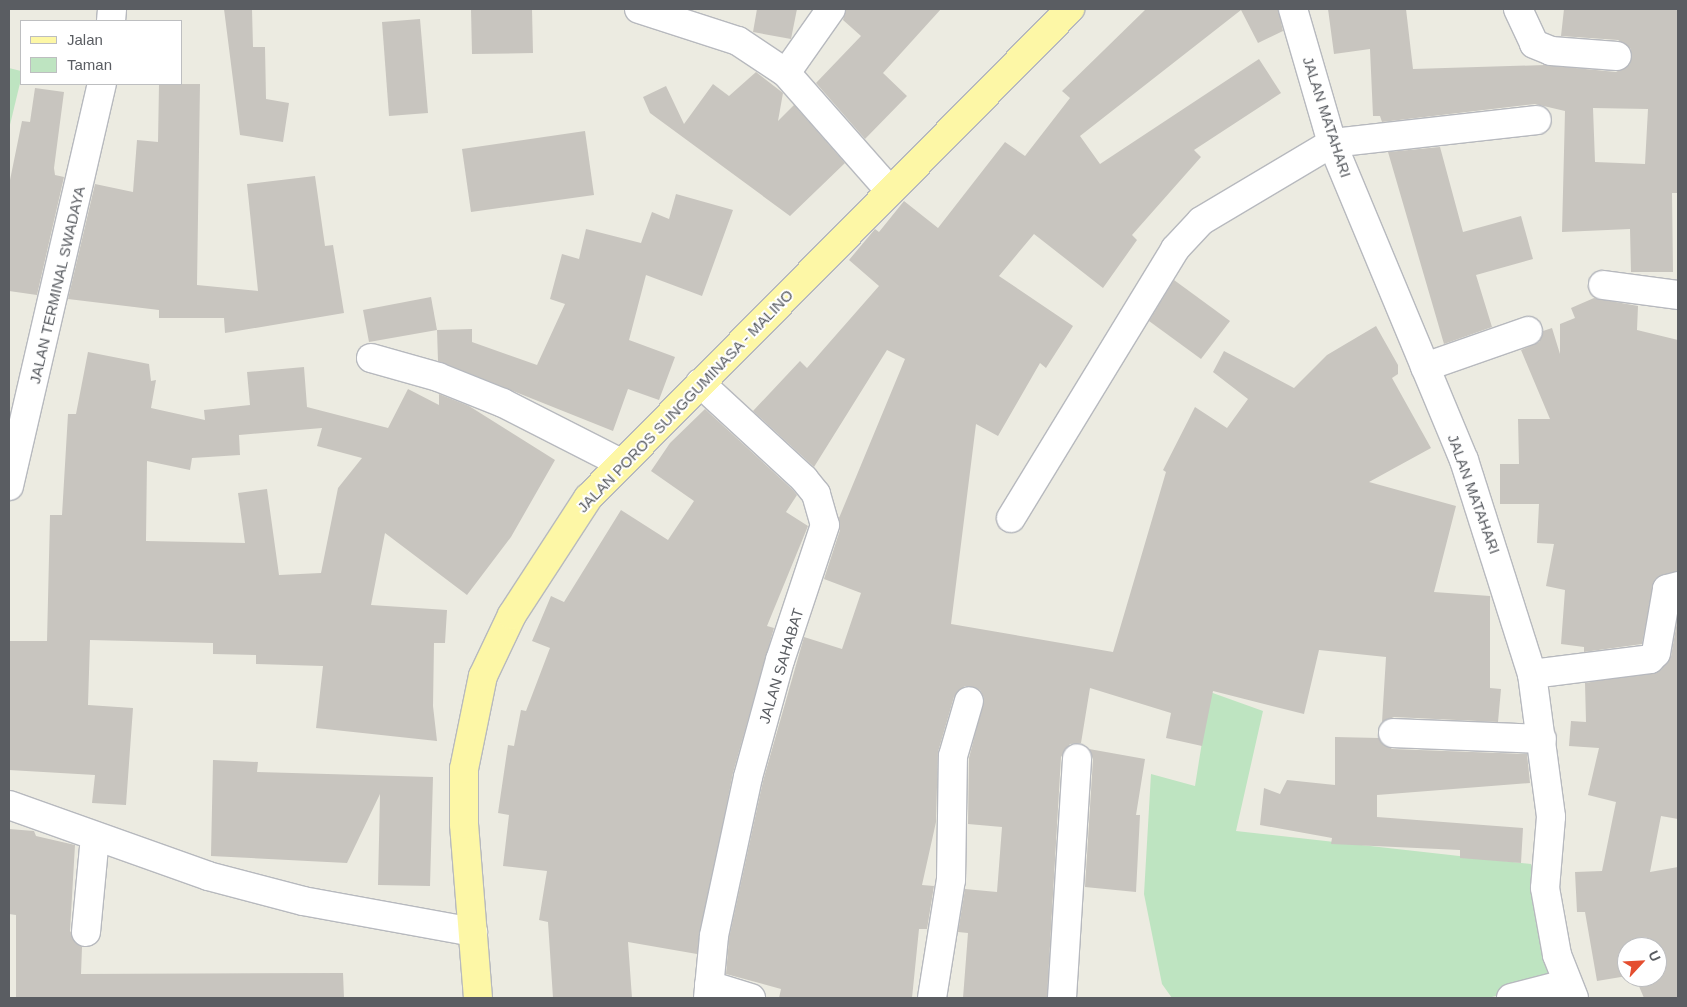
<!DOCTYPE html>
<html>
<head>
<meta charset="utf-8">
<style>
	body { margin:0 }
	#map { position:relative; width:1687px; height:1007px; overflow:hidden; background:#ecebe1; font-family:Helvetica,sans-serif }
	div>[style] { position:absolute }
	.green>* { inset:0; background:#bee4c1 }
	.building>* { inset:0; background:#c8c5bf }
	.roads { filter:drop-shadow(1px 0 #b7b9be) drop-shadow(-1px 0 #b7b9be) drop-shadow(0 1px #b7b9be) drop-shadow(0 -1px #b7b9be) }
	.minor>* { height:28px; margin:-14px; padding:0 14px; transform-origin:14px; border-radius:14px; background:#fff }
	.major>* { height:28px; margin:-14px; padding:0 14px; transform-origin:14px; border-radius:14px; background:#fdf7a6 }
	span { translate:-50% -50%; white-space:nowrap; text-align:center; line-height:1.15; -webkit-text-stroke:4px #fff; paint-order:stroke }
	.street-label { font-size:15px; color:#5a5d62 }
	.frame { position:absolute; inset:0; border:10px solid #5a5d62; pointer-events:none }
	.legend { position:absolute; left:20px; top:20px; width:162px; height:65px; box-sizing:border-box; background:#fff; border:1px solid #bdbec0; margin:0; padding:6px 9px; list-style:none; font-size:15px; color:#5a5d62 }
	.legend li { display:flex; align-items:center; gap:10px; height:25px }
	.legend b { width:25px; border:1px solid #bdbec0 }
	.north { position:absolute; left:1617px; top:937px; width:50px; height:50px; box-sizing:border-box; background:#fff; border:1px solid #bdbec0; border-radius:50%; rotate:65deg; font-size:14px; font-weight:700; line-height:20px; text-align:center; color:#5a5d62 }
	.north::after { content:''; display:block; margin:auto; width:18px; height:22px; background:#e44e2f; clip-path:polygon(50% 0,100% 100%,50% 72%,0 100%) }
</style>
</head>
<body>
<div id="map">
	<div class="green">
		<i style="clip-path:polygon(9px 68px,21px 71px,21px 79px,9px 129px)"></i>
		<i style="clip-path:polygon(1210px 692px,1263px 711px,1236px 831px,1531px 864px,1556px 980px,1488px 998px,1172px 998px,1162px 984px,1144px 894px,1151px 774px,1195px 786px)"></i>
	</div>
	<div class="building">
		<i style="clip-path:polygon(224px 9px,252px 9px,253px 47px,265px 47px,266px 99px,289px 103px,283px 142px,240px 135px)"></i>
		<i style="clip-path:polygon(471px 9px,532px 9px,533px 53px,472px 54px)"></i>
		<i style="clip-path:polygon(757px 9px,797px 9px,791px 39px,753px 32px)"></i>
		<i style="clip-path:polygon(846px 9px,941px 9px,883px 73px,907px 96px,865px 139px,816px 83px,861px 36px,843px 20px)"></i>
		<i style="clip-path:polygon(1146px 9px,1278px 9px,1283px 31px,1258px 43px,1241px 10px,1080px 136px,1100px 164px,1259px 59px,1281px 93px,1194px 150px,1201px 157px,1132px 235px,1137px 240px,1103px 288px,1034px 234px,999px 276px,1073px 326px,1046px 368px,1040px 363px,998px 436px,976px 424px,951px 624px,1113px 652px,1166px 472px,1163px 470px,1195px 407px,1227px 428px,1248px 399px,1213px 372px,1224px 351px,1294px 388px,1327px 355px,1376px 326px,1398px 365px,1398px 374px,1392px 378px,1431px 448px,1369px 482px,1456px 506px,1434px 592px,1490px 596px,1490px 688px,1501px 689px,1498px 722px,1394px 717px,1382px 722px,1386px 657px,1319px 650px,1304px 714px,1213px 691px,1202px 746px,1166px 738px,1171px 713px,1090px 688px,1081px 743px,1070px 744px,1061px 757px,1047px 998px,963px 998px,968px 933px,958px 932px,965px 889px,997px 892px,1002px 827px,968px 824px,969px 758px,984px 698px,980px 690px,965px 686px,954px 697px,938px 752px,936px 822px,922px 885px,934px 886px,927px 929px,919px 929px,912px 998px,779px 998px,781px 989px,726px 974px,729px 938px,763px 781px,804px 637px,842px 649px,861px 593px,824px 579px,840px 530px,839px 518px,905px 359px,887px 350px,814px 467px,753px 411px,800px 361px,807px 368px,879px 286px,849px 260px,875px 229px,879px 232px,904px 201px,938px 228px,1005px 142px,1025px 156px,1070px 98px,1062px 91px)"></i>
		<i style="clip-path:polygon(evenodd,1328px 9px,1406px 9px,1413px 69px,1545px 65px,1616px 72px,1630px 64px,1631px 49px,1618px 40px,1561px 36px,1564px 9px,1678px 9px,1678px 193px,1672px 193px,1673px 272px,1631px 272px,1630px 229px,1562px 232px,1565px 111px,1535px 104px,1382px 122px,1380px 116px,1373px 116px,1370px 49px,1334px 54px,1328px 9px,1593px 108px,1648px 109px,1645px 164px,1595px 162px,1593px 108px)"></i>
		<i style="clip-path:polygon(420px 19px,428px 113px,389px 116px,382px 22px)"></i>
		<i style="clip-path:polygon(756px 72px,783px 93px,778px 121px,794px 105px,845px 163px,790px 216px,650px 113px,643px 97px,666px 86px,684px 124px,713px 84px,729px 96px)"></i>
		<i style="clip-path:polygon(159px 84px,200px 84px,197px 285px,258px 291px,247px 184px,315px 176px,325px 246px,333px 245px,344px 313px,225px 333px,224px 318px,159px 318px,159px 310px,68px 299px,95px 184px,133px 192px,137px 140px,158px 142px)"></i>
		<i style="clip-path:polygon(35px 88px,64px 92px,54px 168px,55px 175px,64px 177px,37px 295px,9px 291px,9px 185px,22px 121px,30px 122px)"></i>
		<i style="clip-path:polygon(585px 131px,594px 195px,471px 212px,462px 149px)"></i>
		<i style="clip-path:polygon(1440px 147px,1463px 232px,1521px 216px,1533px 259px,1476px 275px,1492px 327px,1444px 344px,1388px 152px)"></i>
		<i style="clip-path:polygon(676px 194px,733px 210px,702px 296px,646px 275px,629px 340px,675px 357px,659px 400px,628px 389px,613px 431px,438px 361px,437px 330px,472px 329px,472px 342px,537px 365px,565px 304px,550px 299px,562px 254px,579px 259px,586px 229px,641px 243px,652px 212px,669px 219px)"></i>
		<i style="clip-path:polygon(1174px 280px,1230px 321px,1201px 359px,1149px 321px)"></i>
		<i style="clip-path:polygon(431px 297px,437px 330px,369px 342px,363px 310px)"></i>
		<i style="clip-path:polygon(1594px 298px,1638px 306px,1637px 330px,1678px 340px,1678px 571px,1655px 579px,1642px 644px,1584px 652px,1584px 647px,1561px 644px,1565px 590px,1546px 586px,1554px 544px,1537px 543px,1539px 504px,1500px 504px,1500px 464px,1519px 464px,1518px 419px,1550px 419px,1521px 350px,1539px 342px,1543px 331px,1552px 328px,1560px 354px,1560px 324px,1575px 318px,1571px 308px)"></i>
		<i style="clip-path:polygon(evenodd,88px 352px,149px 364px,151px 381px,156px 380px,151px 408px,205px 420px,204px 410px,250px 405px,247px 372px,304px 367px,307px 407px,388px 428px,408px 389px,439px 405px,439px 394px,469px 406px,555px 460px,511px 537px,467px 595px,385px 533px,371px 605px,447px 610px,445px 643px,434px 643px,433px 706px,437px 741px,316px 728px,323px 666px,256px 664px,256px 655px,213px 654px,213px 643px,90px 640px,88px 705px,133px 708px,126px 805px,92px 803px,95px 775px,9px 770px,9px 641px,47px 641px,50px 515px,62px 515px,68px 414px,76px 414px,88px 352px,322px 428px,317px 446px,362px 458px,338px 488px,321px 573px,279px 575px,267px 489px,238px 493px,245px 543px,146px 541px,147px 461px,190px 470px,192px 458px,240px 455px,239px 435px,322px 428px)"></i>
		<i style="clip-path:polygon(705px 409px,793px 490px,797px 495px,786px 512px,808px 526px,767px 626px,774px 628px,733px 773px,697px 954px,628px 942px,632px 998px,553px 998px,548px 922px,539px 920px,547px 871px,503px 866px,509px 815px,498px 813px,508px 745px,514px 746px,521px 710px,526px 711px,550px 648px,532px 641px,551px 596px,564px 602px,621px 510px,668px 540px,694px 501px,651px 471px,670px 443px)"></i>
		<i style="clip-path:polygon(1678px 616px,1678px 819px,1661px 816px,1650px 872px,1678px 867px,1678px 998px,1644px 998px,1635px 977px,1657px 977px,1657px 947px,1627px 947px,1627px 976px,1597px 981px,1585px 912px,1577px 912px,1575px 872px,1602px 871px,1616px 802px,1588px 795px,1599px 748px,1569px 746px,1571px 721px,1586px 722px,1585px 683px,1661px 670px,1671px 656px)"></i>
		<i style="clip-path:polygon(1335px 737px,1379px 738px,1392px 749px,1527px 754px,1530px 783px,1377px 795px,1377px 817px,1523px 828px,1521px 863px,1460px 858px,1460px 850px,1331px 844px,1332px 838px,1260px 825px,1264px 788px,1280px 794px,1287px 780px,1335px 785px)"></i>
		<i style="clip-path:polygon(1089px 749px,1145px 759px,1136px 815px,1140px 815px,1136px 892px,1085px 887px,1093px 759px)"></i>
		<i style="clip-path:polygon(213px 760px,258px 762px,257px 772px,433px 777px,430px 886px,378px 885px,380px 794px,347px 863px,211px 856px)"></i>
		<i style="clip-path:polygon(9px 829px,34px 831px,36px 836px,75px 845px,70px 931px,82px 947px,81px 974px,343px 973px,344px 998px,16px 998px,16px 915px,9px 914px)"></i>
	</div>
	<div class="roads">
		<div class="minor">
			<i style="left:639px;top:9px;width:104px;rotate:17.9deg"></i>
			<i style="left:738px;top:41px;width:58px;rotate:33.7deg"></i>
			<i style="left:831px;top:9px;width:78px;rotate:125.1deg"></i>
			<i style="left:786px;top:73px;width:156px;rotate:48.6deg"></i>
			<i style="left:1293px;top:9px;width:140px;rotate:73.8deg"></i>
			<i style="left:1332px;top:143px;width:343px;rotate:67.4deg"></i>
			<i style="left:1464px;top:460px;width:225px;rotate:72.4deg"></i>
			<i style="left:1532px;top:674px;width:144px;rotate:82.4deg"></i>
			<i style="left:1551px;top:817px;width:71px;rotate:94.8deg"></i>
			<i style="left:1545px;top:888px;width:68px;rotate:79.8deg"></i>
			<i style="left:1557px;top:955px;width:46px;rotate:68.4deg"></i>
			<i style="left:1518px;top:9px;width:38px;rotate:65deg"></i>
			<i style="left:1534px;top:44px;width:18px;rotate:22deg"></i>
			<i style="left:1551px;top:51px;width:66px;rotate:4.3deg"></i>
			<i style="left:111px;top:21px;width:12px;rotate:-85deg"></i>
			<i style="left:1603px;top:285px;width:76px;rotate:7.6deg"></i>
			<i style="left:371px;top:358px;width:70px;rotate:15.8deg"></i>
			<i style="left:438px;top:377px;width:70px;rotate:21.8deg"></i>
			<i style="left:503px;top:403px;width:132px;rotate:27deg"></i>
			<i style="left:1425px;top:367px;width:109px;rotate:-19.3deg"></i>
			<i style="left:700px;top:383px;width:142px;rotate:42.7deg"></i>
			<i style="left:804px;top:479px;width:19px;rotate:51deg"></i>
			<i style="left:816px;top:494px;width:32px;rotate:74deg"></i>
			<i style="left:825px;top:525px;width:142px;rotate:108.4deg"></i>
			<i style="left:780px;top:660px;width:121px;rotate:105.3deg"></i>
			<i style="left:748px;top:777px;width:163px;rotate:102.1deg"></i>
			<i style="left:714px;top:936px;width:62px;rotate:95.5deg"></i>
			<i style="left:9px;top:486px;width:413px;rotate:-77deg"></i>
			<i style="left:1011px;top:518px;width:315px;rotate:-58.6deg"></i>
			<i style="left:1175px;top:249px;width:38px;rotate:-47deg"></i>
			<i style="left:1201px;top:221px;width:152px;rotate:-30.8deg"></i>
			<i style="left:1332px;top:143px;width:206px;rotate:-6.4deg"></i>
			<i style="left:1532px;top:674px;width:119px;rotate:-7.2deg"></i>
			<i style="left:1650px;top:659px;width:8px;rotate:-45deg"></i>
			<i style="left:1656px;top:653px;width:65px;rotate:-80.2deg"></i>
			<i style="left:1667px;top:589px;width:11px;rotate:-15deg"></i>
			<i style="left:1393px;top:733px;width:149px;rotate:2.3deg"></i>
			<i style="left:9px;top:805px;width:211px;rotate:19.6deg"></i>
			<i style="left:208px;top:876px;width:98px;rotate:14.7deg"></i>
			<i style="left:303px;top:901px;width:173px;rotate:10.3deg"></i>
			<i style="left:86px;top:932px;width:96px;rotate:-84.6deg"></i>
			<i style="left:709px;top:985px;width:44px;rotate:17.2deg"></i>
			<i style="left:932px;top:998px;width:120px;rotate:-80.9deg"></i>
			<i style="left:951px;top:880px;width:124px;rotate:-89.1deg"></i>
			<i style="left:953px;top:756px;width:57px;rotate:-73.8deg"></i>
			<i style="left:1062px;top:998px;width:240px;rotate:-86.4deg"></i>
			<i style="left:1511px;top:998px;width:57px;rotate:-14.3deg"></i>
		</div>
		<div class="major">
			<i style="left:478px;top:998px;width:175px;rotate:-94.6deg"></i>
			<i style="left:464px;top:824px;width:55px;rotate:-90deg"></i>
			<i style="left:464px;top:769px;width:95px;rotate:-78.5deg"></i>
			<i style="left:483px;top:676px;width:68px;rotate:-64.6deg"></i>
			<i style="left:512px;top:615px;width:140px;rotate:-57deg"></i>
			<i style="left:588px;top:498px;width:687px;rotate:-45.41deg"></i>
		</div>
	</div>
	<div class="street-label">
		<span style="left:1327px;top:117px;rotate:72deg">JALAN MATAHARI</span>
		<span style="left:57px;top:285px;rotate:-77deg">JALAN TERMINAL SWADAYA</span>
		<span style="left:685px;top:401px;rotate:-46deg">JALAN POROS SUNGGUMINASA - MALINO</span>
		<span style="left:1474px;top:494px;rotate:70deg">JALAN MATAHARI</span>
		<span style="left:781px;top:666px;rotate:-73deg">JALAN SAHABAT</span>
	</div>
	<div class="frame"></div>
	<ul class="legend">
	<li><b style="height:6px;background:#fdf7a6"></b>Jalan</li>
	<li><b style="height:14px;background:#bee4c1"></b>Taman</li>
	</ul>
	<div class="north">U</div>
</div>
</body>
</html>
